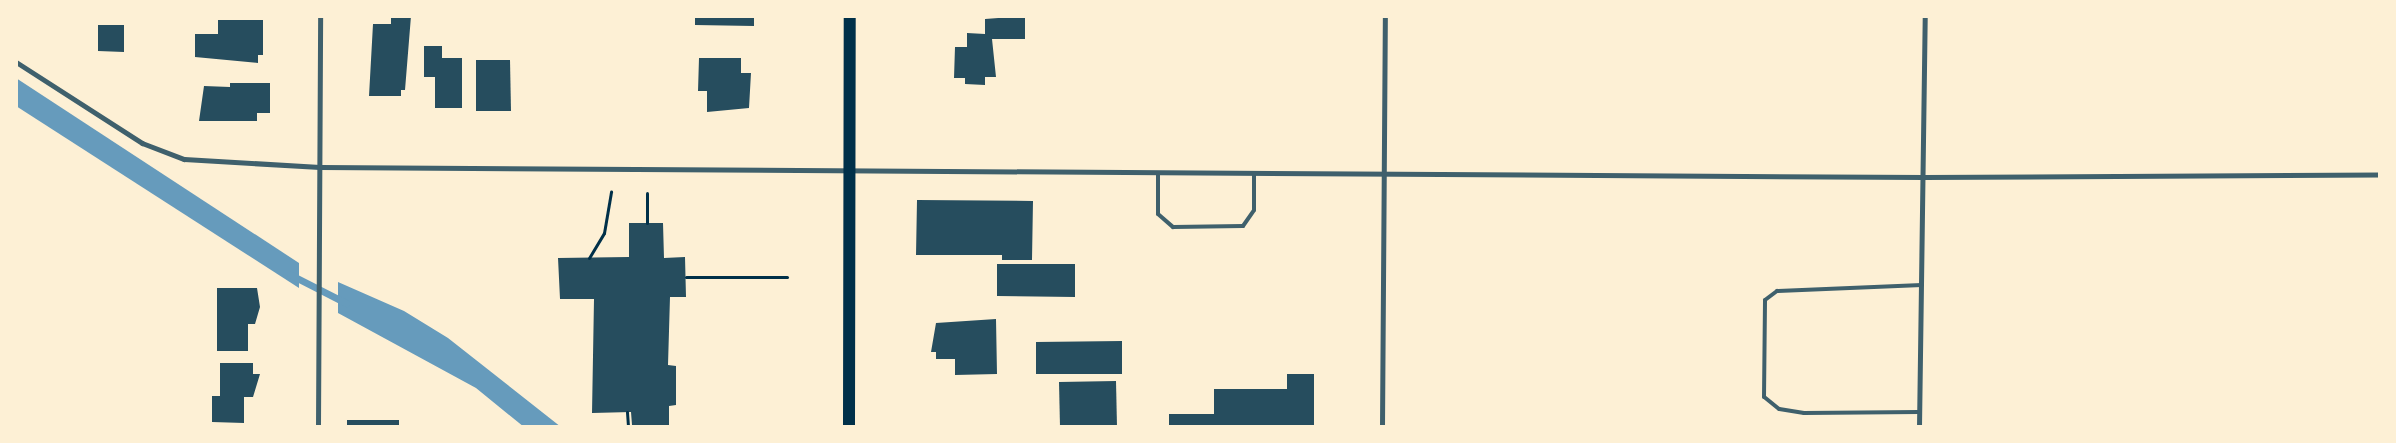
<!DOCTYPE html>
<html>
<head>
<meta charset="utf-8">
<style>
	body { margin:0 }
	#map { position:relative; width:2396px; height:443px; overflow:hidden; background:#fdf0d5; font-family:Inter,sans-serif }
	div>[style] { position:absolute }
	.water>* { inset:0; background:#669bbc }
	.stream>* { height:7px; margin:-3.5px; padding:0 3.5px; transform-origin:3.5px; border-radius:3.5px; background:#669bbc }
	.building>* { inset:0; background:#264d5e }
	.path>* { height:3px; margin:-1.5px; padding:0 1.5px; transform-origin:1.5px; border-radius:1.5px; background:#003049 }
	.service>* { height:4px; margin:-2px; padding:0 2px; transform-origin:2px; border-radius:2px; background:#3f606c }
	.minor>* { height:5px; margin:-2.5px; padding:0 2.5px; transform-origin:2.5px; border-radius:2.5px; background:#3f606c }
	.primary>* { height:12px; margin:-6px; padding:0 6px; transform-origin:6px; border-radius:6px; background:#003049 }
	span { translate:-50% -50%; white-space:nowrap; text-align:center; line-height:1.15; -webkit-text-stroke:4px #fdf0d5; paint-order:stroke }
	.frame { position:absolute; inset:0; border:18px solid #fdf0d5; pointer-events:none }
</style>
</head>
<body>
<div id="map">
	<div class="water">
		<i style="clip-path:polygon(16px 78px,299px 263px,299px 288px,16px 106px)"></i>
		<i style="clip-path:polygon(338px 282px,404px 311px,448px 338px,561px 427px,524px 427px,476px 388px,338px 313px)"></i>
	</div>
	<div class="stream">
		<i style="left:291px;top:275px;width:62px;rotate:27deg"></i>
	</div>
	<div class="building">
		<i style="clip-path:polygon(391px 16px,411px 16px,405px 90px,401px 90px,401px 96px,369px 96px,373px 24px,391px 24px)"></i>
		<i style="clip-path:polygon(695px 16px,754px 16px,754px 26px,695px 25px)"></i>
		<i style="clip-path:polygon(1025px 16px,1025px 39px,992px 39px,996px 77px,985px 77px,985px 85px,965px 84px,965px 78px,954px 78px,955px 47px,967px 47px,967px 33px,985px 34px,985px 19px)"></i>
		<i style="clip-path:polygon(218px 20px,263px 20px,263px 55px,258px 55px,258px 63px,195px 57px,195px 34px,218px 34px)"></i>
		<i style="clip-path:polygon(98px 25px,124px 25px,124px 52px,98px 51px)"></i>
		<i style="clip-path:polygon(424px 46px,442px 46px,442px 58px,462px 58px,462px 108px,435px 108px,435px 77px,424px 77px)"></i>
		<i style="clip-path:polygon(699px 58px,741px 58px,741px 73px,751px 73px,749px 108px,707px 112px,707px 91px,698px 91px)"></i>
		<i style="clip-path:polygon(476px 60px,510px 60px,511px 111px,476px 111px)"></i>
		<i style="clip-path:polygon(230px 83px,270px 83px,270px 113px,257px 113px,257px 121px,199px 121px,204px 86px,230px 87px)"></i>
		<i style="clip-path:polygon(917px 200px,1033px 201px,1032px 260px,1002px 260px,1002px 255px,916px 255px)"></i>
		<i style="clip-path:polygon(629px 223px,663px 223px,664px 258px,685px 257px,686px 297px,670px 297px,668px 365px,676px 366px,676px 405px,669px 406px,669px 425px,632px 425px,631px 412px,592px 413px,594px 299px,560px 299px,558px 258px,629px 257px)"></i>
		<i style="clip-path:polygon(997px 264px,1075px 264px,1075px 297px,997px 296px)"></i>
		<i style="clip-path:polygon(217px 288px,257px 288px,260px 307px,255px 324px,248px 324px,248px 351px,217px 351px)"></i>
		<i style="clip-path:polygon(996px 319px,997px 374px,955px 375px,955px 359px,936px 359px,936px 352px,931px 352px,936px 323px)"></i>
		<i style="clip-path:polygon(1122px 341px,1122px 374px,1036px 374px,1036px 342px)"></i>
		<i style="clip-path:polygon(220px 363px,253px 363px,253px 374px,260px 374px,253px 397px,244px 397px,244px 423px,212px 422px,212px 396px,220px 396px)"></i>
		<i style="clip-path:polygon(1287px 374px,1314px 374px,1314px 427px,1169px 427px,1169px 414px,1214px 414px,1214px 389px,1287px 389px)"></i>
		<i style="clip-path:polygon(1116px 381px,1117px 427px,1060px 427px,1059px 382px)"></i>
		<i style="clip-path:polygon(347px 420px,399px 420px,399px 427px,347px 427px)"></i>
	</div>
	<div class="path">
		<i style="left:647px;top:193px;width:30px;rotate:90deg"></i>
		<i style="left:589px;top:258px;width:29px;rotate:-59deg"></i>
		<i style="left:604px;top:233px;width:42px;rotate:-80.3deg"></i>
		<i style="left:686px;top:277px;width:101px"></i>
		<i style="left:627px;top:412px;width:15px;rotate:86deg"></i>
	</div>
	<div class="service">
		<i style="left:1158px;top:173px;width:41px;rotate:90deg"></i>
		<i style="left:1158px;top:214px;width:20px;rotate:41deg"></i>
		<i style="left:1173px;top:227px;width:70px;rotate:-0.8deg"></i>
		<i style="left:1243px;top:226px;width:19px;rotate:-55deg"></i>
		<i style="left:1254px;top:210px;width:36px;rotate:-90deg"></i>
		<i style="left:1919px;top:412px;width:115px;rotate:179.5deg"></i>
		<i style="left:1804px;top:413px;width:25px;rotate:-171deg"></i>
		<i style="left:1779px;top:409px;width:19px;rotate:-141deg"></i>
		<i style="left:1764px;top:397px;width:97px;rotate:-89.4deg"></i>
		<i style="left:1765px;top:300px;width:15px;rotate:-37deg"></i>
		<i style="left:1777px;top:291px;width:145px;rotate:-2.4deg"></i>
	</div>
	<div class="minor">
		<i style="left:16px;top:62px;width:150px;rotate:32.7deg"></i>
		<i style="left:142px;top:143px;width:45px;rotate:20.9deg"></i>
		<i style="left:184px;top:159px;width:136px;rotate:3.4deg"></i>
		<i style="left:320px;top:167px;width:1604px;rotate:0.36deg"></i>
		<i style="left:1924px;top:177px;width:456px;rotate:-0.3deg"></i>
		<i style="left:318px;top:427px;width:411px;rotate:-89.7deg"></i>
		<i style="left:1382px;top:427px;width:411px;rotate:-89.6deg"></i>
		<i style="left:1919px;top:427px;width:411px;rotate:-89.2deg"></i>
	</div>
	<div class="primary">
		<i style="left:849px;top:427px;width:411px;rotate:-89.9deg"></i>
	</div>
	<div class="frame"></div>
</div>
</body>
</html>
